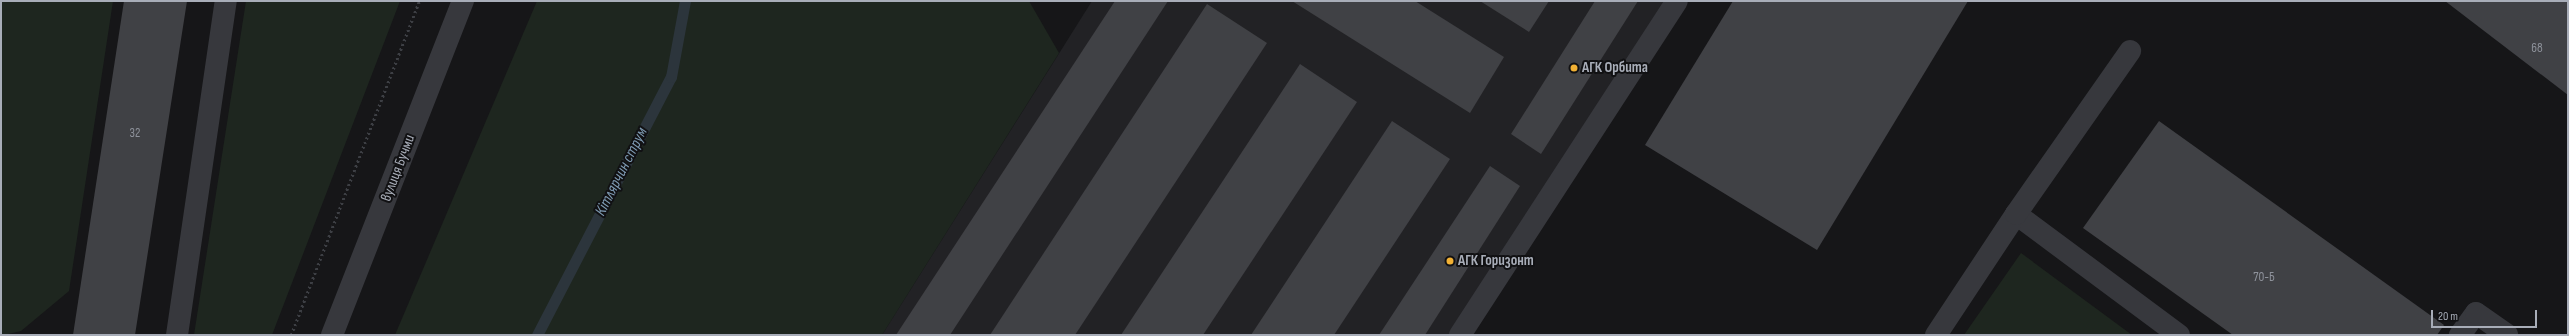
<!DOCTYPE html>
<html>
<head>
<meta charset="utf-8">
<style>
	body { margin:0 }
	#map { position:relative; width:2569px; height:336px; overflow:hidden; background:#161618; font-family:"Sofia Sans Condensed",sans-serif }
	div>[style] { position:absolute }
	.built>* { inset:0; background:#222225 }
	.green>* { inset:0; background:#1e261f }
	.stream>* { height:11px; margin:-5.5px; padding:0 5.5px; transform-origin:5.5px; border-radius:5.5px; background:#2c353c }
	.building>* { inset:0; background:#404145 }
	.path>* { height:2.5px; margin-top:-1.25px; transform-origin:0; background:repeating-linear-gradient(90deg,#3d3f44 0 2px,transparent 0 5px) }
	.minor>* { height:22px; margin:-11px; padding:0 11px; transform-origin:11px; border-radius:11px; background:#37383d }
	.dots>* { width:11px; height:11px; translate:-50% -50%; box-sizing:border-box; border:2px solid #111113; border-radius:50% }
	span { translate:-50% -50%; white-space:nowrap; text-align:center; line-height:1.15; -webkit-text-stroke:4px #111113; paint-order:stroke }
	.number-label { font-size:13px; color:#8e929b }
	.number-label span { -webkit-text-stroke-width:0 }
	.poi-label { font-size:15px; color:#a8adb8; font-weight:700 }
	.left { translate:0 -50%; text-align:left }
	.street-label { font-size:15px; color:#a8adb8 }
	.water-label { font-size:16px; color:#7f9bb3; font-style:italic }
	.frame { position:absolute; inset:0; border:2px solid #a8adb8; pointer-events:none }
	.scale { position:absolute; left:2431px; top:310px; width:106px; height:18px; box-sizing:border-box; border:2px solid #a8adb8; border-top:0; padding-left:5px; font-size:12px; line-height:14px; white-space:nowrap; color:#a8adb8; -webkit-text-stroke:3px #111113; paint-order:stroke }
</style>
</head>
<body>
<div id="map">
	<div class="built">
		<i style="clip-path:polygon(1092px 1px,1669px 1px,1462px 335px,882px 335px)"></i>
	</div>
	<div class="green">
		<i style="clip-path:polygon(1px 1px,113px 1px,69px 291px,21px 331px,4px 335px,1px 335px)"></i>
		<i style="clip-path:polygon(246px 1px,400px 1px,272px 335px,194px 335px)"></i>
		<i style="clip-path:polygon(537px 1px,1029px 1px,1059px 53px,882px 335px,395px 335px)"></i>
		<i style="clip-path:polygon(2021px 253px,2132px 335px,1964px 335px)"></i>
	</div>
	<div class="stream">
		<i style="left:537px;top:335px;width:291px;rotate:-62.6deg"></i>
		<i style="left:671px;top:77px;width:77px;rotate:-79.6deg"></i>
	</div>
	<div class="building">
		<i style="clip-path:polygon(124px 1px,187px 1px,135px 335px,73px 335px)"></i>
		<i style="clip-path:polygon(1115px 1px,1168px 1px,950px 335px,896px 335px)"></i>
		<i style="clip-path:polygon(1292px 1px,1415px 1px,1504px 57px,1470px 113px)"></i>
		<i style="clip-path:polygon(1480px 1px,1549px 1px,1529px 32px)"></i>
		<i style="clip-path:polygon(1595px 1px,1638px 1px,1541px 154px,1511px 134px)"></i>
		<i style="clip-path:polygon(1733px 1px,1968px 1px,1817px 250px,1645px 145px)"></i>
		<i style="clip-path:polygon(2445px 1px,2568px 1px,2568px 95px)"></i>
		<i style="clip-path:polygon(1207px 4px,1267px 43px,1075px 335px,990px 335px)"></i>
		<i style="clip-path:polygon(1300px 64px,1357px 102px,1203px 335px,1121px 335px)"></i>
		<i style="clip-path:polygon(1392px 121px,1450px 159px,1334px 335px,1251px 335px)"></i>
		<i style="clip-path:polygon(2159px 121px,2444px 325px,2437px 335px,2233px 335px,2083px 228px)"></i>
		<i style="clip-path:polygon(1490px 166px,1520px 186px,1425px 335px,1379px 335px)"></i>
	</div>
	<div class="path">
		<i style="left:291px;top:335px;width:358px;rotate:-69deg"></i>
	</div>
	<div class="minor">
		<i style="left:2016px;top:214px;width:203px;rotate:36.6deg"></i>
		<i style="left:177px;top:335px;width:338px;rotate:-81.7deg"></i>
		<i style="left:332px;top:335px;width:359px;rotate:-68.6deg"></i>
		<i style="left:1460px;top:335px;width:398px;rotate:-57deg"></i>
		<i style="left:1936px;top:335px;width:145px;rotate:-56.5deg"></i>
		<i style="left:2016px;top:214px;width:199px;rotate:-55deg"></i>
		<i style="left:2460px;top:335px;width:27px;rotate:-54deg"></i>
		<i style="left:2476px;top:313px;width:38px;rotate:35deg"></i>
	</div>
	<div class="dots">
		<i style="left:1574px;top:68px;background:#f2b134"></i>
		<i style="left:1450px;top:261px;background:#f2b134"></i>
	</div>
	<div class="number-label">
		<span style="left:2537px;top:48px">68</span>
		<span style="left:135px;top:133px">32</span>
		<span style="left:2264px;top:277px">70-Б</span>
	</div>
	<div class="poi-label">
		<span class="left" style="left:1582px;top:68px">АГК Орбита</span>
		<span class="left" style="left:1458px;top:261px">АГК Горизонт</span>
	</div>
	<div class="street-label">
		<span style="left:398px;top:168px;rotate:-69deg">вулиця Бучми</span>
	</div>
	<div class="water-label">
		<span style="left:622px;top:172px;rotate:-63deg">Кітлярчин струм</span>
	</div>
	<div class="frame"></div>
	<div class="scale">20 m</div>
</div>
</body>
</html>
